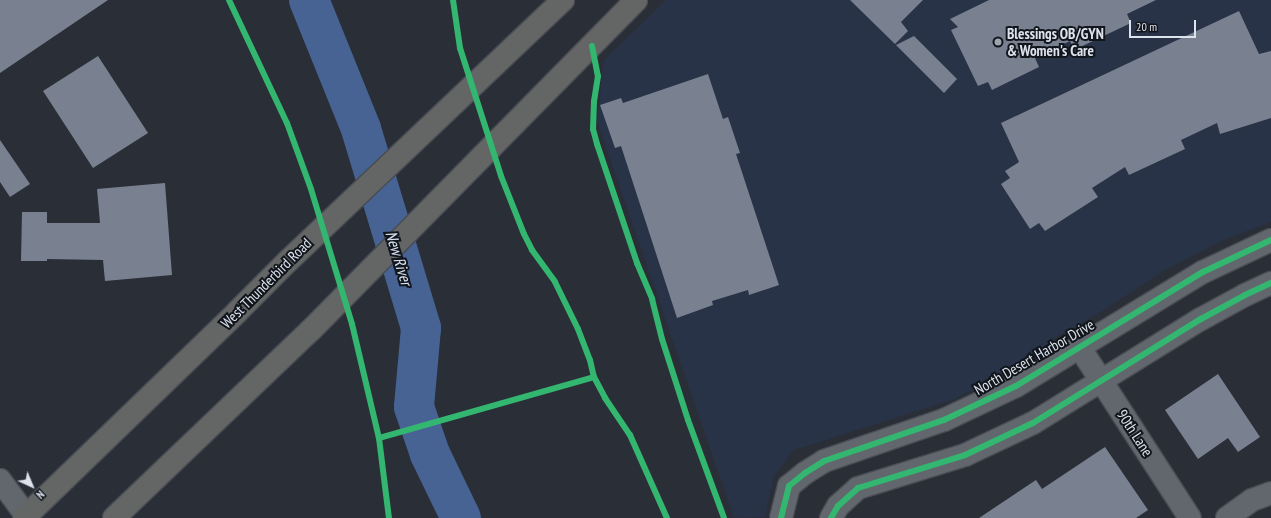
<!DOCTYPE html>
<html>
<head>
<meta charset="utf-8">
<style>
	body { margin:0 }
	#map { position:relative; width:1271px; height:518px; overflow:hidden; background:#2a2e37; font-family:"PT Sans Narrow",sans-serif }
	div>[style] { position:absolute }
	.built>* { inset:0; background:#283347 }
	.river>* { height:40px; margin:-20px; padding:0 20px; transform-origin:20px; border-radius:20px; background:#466393 }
	.building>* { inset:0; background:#798190 }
	.roads { filter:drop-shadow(1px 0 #484c53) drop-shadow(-1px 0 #484c53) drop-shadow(0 1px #484c53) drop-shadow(0 -1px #484c53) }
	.minor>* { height:22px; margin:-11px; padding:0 11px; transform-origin:11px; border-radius:11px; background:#62666d }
	.major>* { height:22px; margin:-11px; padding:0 11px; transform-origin:11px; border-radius:11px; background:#646565 }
	.cycleway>* { height:6px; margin:-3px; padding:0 3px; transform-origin:3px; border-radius:3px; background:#33b770 }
	.dots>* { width:11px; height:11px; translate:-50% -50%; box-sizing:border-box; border:2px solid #11151c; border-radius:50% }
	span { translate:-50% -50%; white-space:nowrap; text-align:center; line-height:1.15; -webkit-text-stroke:4px #11151c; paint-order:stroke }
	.poi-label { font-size:15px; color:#dce3ed; font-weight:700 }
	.left { translate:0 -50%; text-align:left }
	.street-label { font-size:15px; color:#dce3ed }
	.water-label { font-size:16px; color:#dae4f4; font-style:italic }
	.north { position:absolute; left:12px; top:466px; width:40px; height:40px; -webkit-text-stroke:3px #11151c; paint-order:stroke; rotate:136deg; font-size:11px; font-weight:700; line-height:16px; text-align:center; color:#dce3ed }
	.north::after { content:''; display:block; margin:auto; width:14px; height:18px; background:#dce3ed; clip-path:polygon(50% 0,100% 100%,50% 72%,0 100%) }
	.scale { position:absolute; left:1129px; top:20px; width:67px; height:18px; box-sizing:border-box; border:2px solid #dce3ed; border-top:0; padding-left:5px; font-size:12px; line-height:14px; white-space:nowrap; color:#dce3ed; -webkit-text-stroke:3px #11151c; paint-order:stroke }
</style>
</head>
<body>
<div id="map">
	<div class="built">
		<i style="clip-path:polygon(666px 0,1271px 0,1271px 222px,1223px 240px,1165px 270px,1104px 310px,1049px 341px,1044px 351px,955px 399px,794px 450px,774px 476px,765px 517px,734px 518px,597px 121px,604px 60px)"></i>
	</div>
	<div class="river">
		<i style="left:309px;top:0;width:139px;rotate:68deg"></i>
		<i style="left:361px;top:129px;width:208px;rotate:73.2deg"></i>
		<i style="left:421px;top:328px;width:79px;rotate:95.1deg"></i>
		<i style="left:414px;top:407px;width:50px;rotate:71.2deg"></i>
		<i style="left:430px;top:454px;width:71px;rotate:64.2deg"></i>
	</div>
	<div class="building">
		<i style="clip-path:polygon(0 0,108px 0,0 73px)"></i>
		<i style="clip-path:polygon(850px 0,923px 0,901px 22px,908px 31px,895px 44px)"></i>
		<i style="clip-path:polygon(989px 0,1156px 0,1127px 14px,1131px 23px,1074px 50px,1070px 41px,1035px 58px,1039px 67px,992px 90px,988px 82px,978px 86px,951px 30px,958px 27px,950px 19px)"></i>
		<i style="clip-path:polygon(1239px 11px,1259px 54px,1271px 51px,1271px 118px,1220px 134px,1217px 123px,1181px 140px,1185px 149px,1129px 175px,1125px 167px,1092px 188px,1098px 197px,1045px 231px,1039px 223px,1030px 229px,1001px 184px,1010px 178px,1005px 171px,1019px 162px,1001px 123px)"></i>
		<i style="clip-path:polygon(914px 36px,957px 79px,944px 93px,896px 45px)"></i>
		<i style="clip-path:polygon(98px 56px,148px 133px,93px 168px,43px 91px)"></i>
		<i style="clip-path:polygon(708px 74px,723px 119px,728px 117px,740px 153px,736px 154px,779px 285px,749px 295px,748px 290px,712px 301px,713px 305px,677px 318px,621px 146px,615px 148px,600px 105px,621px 98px,623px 103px)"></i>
		<i style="clip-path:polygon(0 140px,30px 184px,10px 197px,0 182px)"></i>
		<i style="clip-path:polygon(165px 183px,172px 275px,105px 281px,103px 260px,47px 259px,47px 261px,21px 261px,22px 212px,47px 212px,47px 223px,100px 223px,97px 189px)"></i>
		<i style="clip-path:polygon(1218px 374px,1260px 437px,1238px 452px,1228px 438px,1198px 459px,1165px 410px)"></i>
		<i style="clip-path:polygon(1105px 447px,1148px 510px,1136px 518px,979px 518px,1036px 480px,1042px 489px)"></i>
	</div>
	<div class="roads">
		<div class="minor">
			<i style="left:1080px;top:348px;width:202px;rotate:57.1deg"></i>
			<i style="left:0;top:480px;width:47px;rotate:53.6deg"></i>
			<i style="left:781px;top:518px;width:33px;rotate:-76deg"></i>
			<i style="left:789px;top:486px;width:21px;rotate:-39deg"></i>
			<i style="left:805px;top:473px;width:22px;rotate:-32deg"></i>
			<i style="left:824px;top:461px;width:127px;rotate:-18.9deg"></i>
			<i style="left:944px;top:420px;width:80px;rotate:-25.3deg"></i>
			<i style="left:1016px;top:386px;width:219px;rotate:-31.4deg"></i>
			<i style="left:1203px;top:272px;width:75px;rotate:-25.2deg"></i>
			<i style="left:831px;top:518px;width:14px;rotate:-60deg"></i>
			<i style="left:838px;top:506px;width:27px;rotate:-42deg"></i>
			<i style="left:858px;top:488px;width:112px;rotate:-17.1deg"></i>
			<i style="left:965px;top:455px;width:75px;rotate:-25.2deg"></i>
			<i style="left:1033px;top:423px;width:198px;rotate:-31.8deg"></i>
			<i style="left:1201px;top:319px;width:50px;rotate:-28.6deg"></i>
			<i style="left:1245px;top:295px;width:29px;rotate:-25deg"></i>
			<i style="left:1227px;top:518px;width:31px;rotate:-36deg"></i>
			<i style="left:1252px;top:500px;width:20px;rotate:-20deg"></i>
		</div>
		<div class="major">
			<i style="left:24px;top:518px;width:296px;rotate:-44deg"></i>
			<i style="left:237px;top:312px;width:72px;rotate:-45deg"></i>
			<i style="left:288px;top:261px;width:379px;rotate:-43.5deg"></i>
			<i style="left:114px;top:518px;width:272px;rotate:-43.7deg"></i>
			<i style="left:311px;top:330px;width:463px;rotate:-45.4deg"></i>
		</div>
	</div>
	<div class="cycleway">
		<i style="left:229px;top:0;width:136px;rotate:64.8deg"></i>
		<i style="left:287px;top:123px;width:70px;rotate:70deg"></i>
		<i style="left:311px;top:189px;width:141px;rotate:73.1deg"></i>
		<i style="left:352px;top:324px;width:117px;rotate:76.7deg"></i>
		<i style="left:379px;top:438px;width:81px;rotate:82.9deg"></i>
		<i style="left:453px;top:0;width:49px;rotate:81.7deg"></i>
		<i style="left:460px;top:48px;width:134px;rotate:72.2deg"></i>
		<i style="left:501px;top:176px;width:62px;rotate:68.4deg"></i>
		<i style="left:524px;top:234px;width:18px;rotate:63deg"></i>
		<i style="left:532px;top:250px;width:39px;rotate:54deg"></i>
		<i style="left:555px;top:282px;width:52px;rotate:63.9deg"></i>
		<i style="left:578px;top:329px;width:33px;rotate:69deg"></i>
		<i style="left:590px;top:360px;width:17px;rotate:77deg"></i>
		<i style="left:594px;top:377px;width:24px;rotate:62deg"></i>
		<i style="left:605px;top:398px;width:45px;rotate:56deg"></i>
		<i style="left:630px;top:435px;width:91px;rotate:66deg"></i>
		<i style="left:592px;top:46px;width:31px;rotate:79deg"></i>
		<i style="left:598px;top:76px;width:25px;rotate:99deg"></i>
		<i style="left:594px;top:101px;width:28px;rotate:92deg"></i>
		<i style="left:593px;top:129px;width:16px;rotate:75deg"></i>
		<i style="left:597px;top:144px;width:126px;rotate:71.4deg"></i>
		<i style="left:637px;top:263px;width:39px;rotate:67deg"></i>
		<i style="left:652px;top:299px;width:41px;rotate:76deg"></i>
		<i style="left:662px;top:339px;width:85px;rotate:72.2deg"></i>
		<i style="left:688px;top:420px;width:104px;rotate:69.8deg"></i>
		<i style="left:379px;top:438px;width:223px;rotate:-15.8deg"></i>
		<i style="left:781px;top:518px;width:33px;rotate:-76deg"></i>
		<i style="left:789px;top:486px;width:21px;rotate:-39deg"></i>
		<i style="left:805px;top:473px;width:22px;rotate:-32deg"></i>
		<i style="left:824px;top:461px;width:127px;rotate:-18.9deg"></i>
		<i style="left:944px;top:420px;width:80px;rotate:-25.3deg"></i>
		<i style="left:1016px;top:386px;width:219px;rotate:-31.4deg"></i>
		<i style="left:1203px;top:272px;width:75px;rotate:-25.2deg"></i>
		<i style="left:831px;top:518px;width:14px;rotate:-60deg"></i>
		<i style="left:838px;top:506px;width:27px;rotate:-42deg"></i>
		<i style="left:858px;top:488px;width:112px;rotate:-17.1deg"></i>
		<i style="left:965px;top:455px;width:75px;rotate:-25.2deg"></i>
		<i style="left:1033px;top:423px;width:198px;rotate:-31.8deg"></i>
		<i style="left:1201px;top:319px;width:50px;rotate:-28.6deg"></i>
		<i style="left:1245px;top:295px;width:29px;rotate:-25deg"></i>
	</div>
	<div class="dots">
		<i style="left:998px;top:42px;background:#9ea4ad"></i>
	</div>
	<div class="poi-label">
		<span class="left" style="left:1007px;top:42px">Blessings OB/GYN<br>&amp; Women's Care</span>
	</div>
	<div class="street-label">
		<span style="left:266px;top:283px;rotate:-45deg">West Thunderbird Road</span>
		<span style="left:1034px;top:357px;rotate:-30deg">North Desert Harbor Drive</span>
		<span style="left:1135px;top:433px;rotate:57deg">90th Lane</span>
	</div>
	<div class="water-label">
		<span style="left:399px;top:258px;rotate:73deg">New River</span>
	</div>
	<div class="north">N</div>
	<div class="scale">20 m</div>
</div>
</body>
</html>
